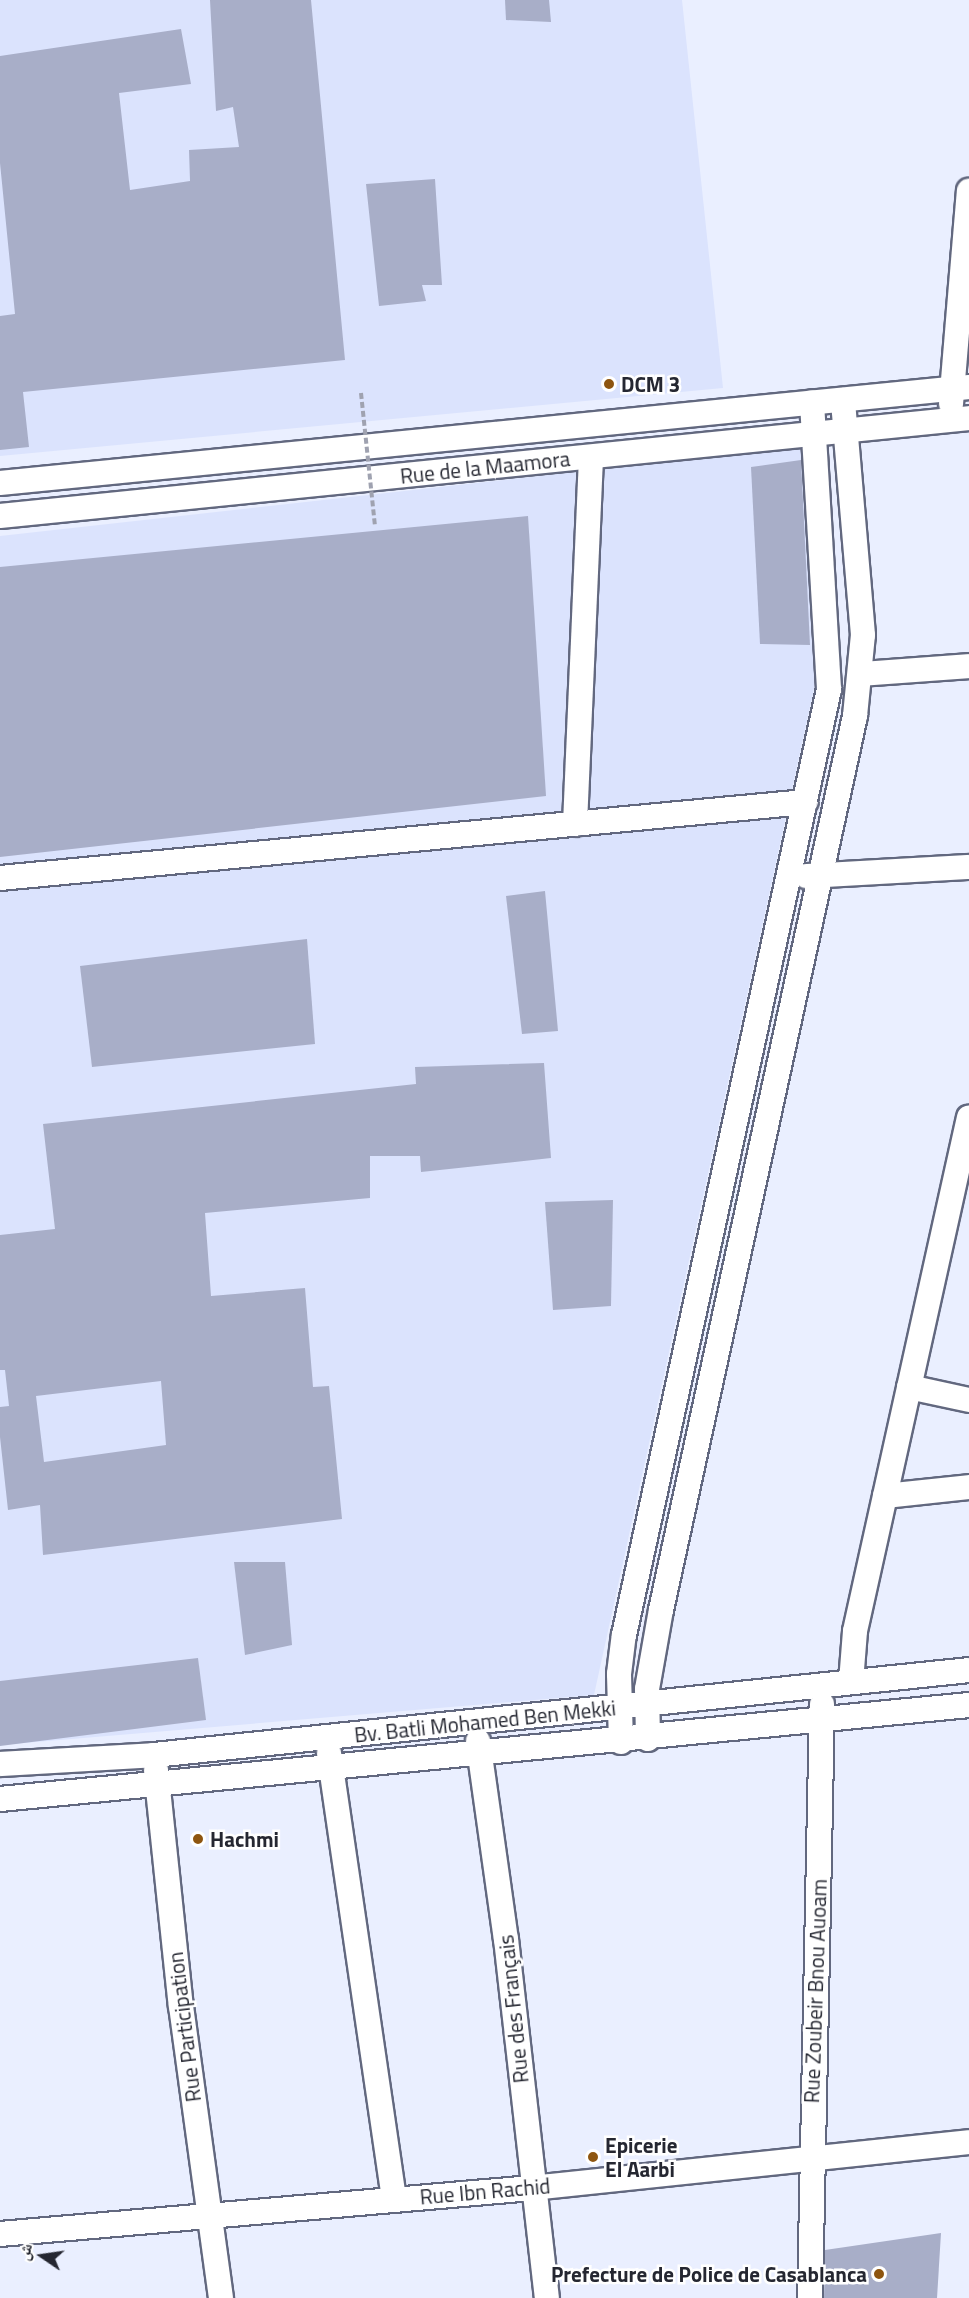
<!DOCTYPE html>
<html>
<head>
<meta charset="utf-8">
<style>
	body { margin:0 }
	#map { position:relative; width:969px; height:2298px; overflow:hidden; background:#eaefff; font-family:"Titillium Web","Noto Naskh Arabic",sans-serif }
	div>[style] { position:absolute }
	.built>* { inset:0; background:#dbe3fd }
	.building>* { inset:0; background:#a8aec8 }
	.roads { filter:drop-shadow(2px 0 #62687f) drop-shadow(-2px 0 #62687f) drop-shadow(0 2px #62687f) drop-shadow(0 -2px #62687f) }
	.minor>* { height:24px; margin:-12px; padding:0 12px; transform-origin:12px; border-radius:12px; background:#fff }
	.path-bridge>* { height:4px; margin-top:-2px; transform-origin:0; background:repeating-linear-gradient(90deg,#9fa2b0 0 6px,transparent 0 9px) }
	.dots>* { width:16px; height:16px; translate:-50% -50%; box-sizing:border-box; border:3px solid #fff; border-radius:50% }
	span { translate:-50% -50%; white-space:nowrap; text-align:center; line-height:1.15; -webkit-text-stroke:5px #fff; paint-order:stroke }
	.poi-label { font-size:21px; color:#252731; font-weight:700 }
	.left { translate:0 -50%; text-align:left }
	.right { translate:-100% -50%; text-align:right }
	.street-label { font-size:21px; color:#252731 }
	.north { position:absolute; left:12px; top:2226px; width:60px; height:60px; -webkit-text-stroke:4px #fff; paint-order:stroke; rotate:283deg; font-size:16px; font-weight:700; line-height:24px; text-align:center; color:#252731 }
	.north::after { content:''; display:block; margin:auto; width:21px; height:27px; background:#252731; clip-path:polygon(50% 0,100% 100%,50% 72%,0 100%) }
</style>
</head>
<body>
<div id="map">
	<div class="built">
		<i style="clip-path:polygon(0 0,682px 0,723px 388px,0 456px)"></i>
		<i style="clip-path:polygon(801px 447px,815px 684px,594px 1695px,0 1745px,0 536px)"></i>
	</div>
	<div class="building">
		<i style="clip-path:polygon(210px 0,311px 0,345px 360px,23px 392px,29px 447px,0 450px,0 316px,15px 314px,0 163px,0 56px,181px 29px,191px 84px,119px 93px,130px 190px,190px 181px,189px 150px,239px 147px,233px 107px,216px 111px)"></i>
		<i style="clip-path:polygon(505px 0,549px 0,551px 22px,506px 20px)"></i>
		<i style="clip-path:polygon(435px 179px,442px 285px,422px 285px,426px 301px,379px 306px,366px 184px)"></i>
		<i style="clip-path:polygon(801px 460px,810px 645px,760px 644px,751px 467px)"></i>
		<i style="clip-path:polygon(528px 516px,546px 796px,0 857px,0 567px)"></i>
		<i style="clip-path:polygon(545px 891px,558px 1031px,522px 1034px,506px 896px)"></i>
		<i style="clip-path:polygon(307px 939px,315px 1044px,92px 1067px,80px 966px)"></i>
		<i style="clip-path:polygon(evenodd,544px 1063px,551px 1158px,421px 1172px,420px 1156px,370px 1156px,370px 1198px,205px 1213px,211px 1296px,305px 1288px,313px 1387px,329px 1386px,342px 1519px,43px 1555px,40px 1505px,8px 1510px,0 1437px,0 1407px,9px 1406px,5px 1370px,0 1370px,0 1235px,55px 1229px,43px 1124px,416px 1084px,415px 1067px,544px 1063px,161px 1381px,166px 1445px,44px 1462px,36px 1396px,161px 1381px)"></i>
		<i style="clip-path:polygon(613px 1200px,611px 1306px,553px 1310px,545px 1202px)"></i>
		<i style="clip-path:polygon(234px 1562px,285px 1562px,292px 1645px,245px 1655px)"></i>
		<i style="clip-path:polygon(198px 1658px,206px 1720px,0 1746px,0 1681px)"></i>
		<i style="clip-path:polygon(941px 2233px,937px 2298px,824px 2298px,825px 2250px)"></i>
	</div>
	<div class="roads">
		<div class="minor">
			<i style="left:951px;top:404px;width:214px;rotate:-85.2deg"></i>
			<i style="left:0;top:483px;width:974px;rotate:-5.66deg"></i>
			<i style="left:0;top:516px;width:974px;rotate:-5.77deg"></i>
			<i style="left:861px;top:674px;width:108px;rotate:-4.2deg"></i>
			<i style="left:575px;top:824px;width:367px;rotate:-87.5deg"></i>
			<i style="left:806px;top:876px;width:163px;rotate:-3.2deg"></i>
			<i style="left:0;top:878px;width:809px;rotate:-5.39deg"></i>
			<i style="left:909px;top:1387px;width:61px;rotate:12.2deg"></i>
			<i style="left:885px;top:1496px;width:84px;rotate:-6.1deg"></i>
			<i style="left:851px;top:1682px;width:51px;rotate:-85.5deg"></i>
			<i style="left:855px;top:1631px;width:526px;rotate:-77.49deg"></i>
			<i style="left:648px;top:1739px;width:50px;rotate:-91.1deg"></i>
			<i style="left:647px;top:1689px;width:80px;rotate:-80deg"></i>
			<i style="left:661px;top:1610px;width:915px;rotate:-77.76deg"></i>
			<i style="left:855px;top:716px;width:81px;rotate:-84.4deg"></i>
			<i style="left:863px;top:635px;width:236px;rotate:-94.9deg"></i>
			<i style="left:478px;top:1741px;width:200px;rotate:82deg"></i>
			<i style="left:506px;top:1939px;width:361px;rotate:83.5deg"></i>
			<i style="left:621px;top:1742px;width:68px;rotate:-91.7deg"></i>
			<i style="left:619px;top:1674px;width:39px;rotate:-83deg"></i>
			<i style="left:624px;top:1635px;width:968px;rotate:-77.77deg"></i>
			<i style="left:829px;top:689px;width:287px;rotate:-93.4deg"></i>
			<i style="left:329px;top:1753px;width:451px;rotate:81.7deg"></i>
			<i style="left:0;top:1764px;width:154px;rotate:-3.3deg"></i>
			<i style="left:154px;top:1755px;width:819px;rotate:-5.95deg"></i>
			<i style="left:156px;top:1770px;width:237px;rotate:84deg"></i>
			<i style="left:181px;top:2006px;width:295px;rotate:82.2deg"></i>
			<i style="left:0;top:1799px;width:974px;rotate:-5.54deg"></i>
			<i style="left:0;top:2234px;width:534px;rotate:-4.94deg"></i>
			<i style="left:532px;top:2188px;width:439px;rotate:-6deg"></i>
			<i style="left:810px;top:2298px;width:594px;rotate:-88.84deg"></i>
		</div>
	</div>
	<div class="path-bridge">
		<i style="left:361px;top:393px;width:134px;rotate:84deg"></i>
	</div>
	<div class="dots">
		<i style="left:609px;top:384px;background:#8e5510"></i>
		<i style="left:198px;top:1839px;background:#8e5510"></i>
		<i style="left:593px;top:2157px;background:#8e5510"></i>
		<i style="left:879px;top:2274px;background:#8e5510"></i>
	</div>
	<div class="poi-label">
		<span class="left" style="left:621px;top:384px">DCM 3</span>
		<span class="left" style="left:210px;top:1839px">Hachmi</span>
		<span class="left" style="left:605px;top:2157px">Epicerie<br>El Aarbi</span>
		<span class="right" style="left:867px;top:2274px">Prefecture de Police de Casablanca</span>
	</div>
	<div class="street-label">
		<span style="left:485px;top:467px;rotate:-6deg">Rue de la Maamora</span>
		<span style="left:485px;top:1721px;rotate:-6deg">Bv. Batli Mohamed Ben Mekki</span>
		<span style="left:815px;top:1991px;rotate:-88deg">Rue Zoubeir Bnou Auoam</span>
		<span style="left:513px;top:2009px;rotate:-96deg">Rue des Français</span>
		<span style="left:184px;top:2027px;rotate:-97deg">Rue Participation</span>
		<span style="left:485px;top:2191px;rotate:-5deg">Rue Ibn Rachid</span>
	</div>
	<div class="north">ش</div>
</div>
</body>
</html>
